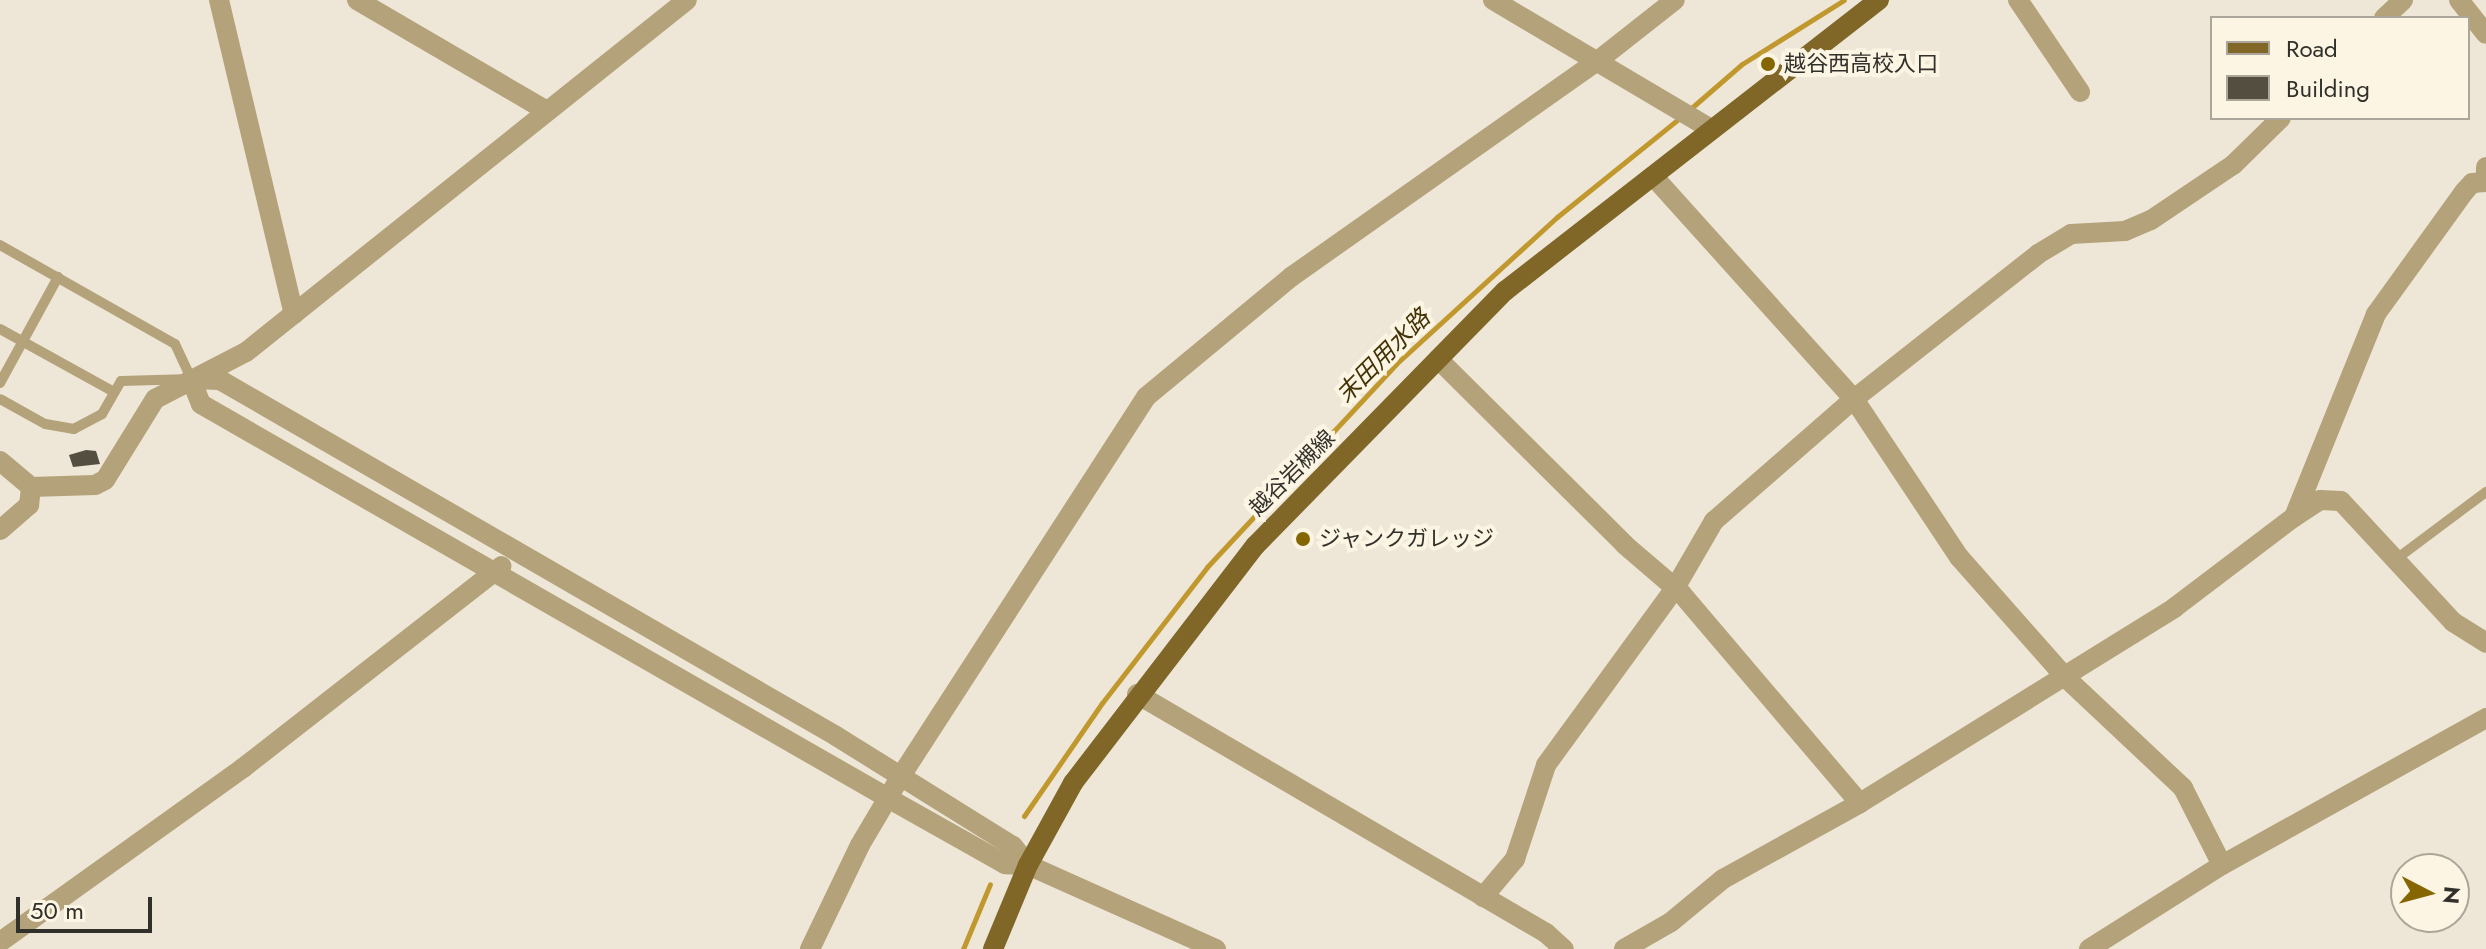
<!DOCTYPE html>
<html>
<head>
<meta charset="utf-8">
<style>
	body { margin:0 }
	#map { position:relative; width:2486px; height:949px; overflow:hidden; background:#eee7d7; font-family:Jost,"Noto Sans JP",sans-serif }
	div>[style] { position:absolute }
	.stream>* { height:5px; margin:-2.5px; padding:0 2.5px; transform-origin:2.5px; border-radius:2.5px; background:#c0982e }
	.building>* { inset:0; background:#544e41 }
	.service>* { height:10px; margin:-5px; padding:0 5px; transform-origin:5px; border-radius:5px; background:#b3a27a }
	.minor>* { height:20px; margin:-10px; padding:0 10px; transform-origin:10px; border-radius:10px; background:#b3a27a }
	.tertiary>* { height:20px; margin:-10px; padding:0 10px; transform-origin:10px; border-radius:10px; background:#b3a27a }
	.primary>* { height:20px; margin:-10px; padding:0 10px; transform-origin:10px; border-radius:10px; background:#806728 }
	.dots>* { width:22px; height:22px; translate:-50% -50%; box-sizing:border-box; border:4px solid #fcf5e4; border-radius:50% }
	span { translate:-50% -50%; white-space:nowrap; text-align:center; line-height:1.15; -webkit-text-stroke:8px #fcf5e4; paint-order:stroke }
	.poi-label { font-size:22px; color:#32302a }
	.left { translate:0 -50%; text-align:left }
	.street-label { font-size:22px; color:#32302a }
	.water-label { font-size:24px; color:#433306; font-style:italic }
	.legend { position:absolute; left:2210px; top:16px; width:260px; height:104px; box-sizing:border-box; background:#fcf5e4; border:2px solid #aba69a; margin:0; padding:10px 14px; list-style:none; font-size:24px; color:#32302a }
	.legend li { display:flex; align-items:center; gap:16px; height:40px }
	.legend b { width:40px; border:2px solid #aba69a }
	.north { position:absolute; left:2390px; top:853px; width:80px; height:80px; box-sizing:border-box; background:#fcf5e4; border:2px solid #aba69a; border-radius:50%; rotate:96deg; font-size:22px; font-weight:700; line-height:32px; text-align:center; color:#32302a }
	.north::after { content:''; display:block; margin:auto; width:28px; height:36px; background:#866600; clip-path:polygon(50% 0,100% 100%,50% 72%,0 100%) }
	.scale { position:absolute; left:16px; top:897px; width:136px; height:36px; box-sizing:border-box; border:4px solid #32302a; border-top:0; padding-left:10px; font-size:24px; line-height:28px; white-space:nowrap; color:#32302a; -webkit-text-stroke:6px #fcf5e4; paint-order:stroke }
</style>
</head>
<body>
<div id="map">
	<div class="stream">
		<i style="left:1689px;top:110px;width:70px;rotate:-41deg"></i>
		<i style="left:1742px;top:64px;width:120px;rotate:-32.1deg"></i>
		<i style="left:1024px;top:816px;width:137px;rotate:-55.4deg"></i>
		<i style="left:1102px;top:703px;width:172px;rotate:-52.3deg"></i>
		<i style="left:1207px;top:567px;width:277px;rotate:-47deg"></i>
		<i style="left:1396px;top:364px;width:218px;rotate:-42.4deg"></i>
		<i style="left:1557px;top:217px;width:159px;rotate:-38.9deg"></i>
		<i style="left:963px;top:949px;width:70px;rotate:-67.4deg"></i>
	</div>
	<div class="building">
		<i style="clip-path:polygon(86px 450px,96px 451px,100px 464px,73px 467px,69px 455px)"></i>
	</div>
	<div class="service">
		<i style="left:0;top:245px;width:201px;rotate:29.5deg"></i>
		<i style="left:175px;top:344px;width:38px;rotate:65deg"></i>
		<i style="left:191px;top:379px;width:70px;rotate:178.4deg"></i>
		<i style="left:121px;top:381px;width:38px;rotate:120deg"></i>
		<i style="left:102px;top:414px;width:32px;rotate:152deg"></i>
		<i style="left:74px;top:429px;width:29px;rotate:-170deg"></i>
		<i style="left:45px;top:424px;width:51px;rotate:-150.9deg"></i>
		<i style="left:0;top:329px;width:130px;rotate:28.9deg"></i>
		<i style="left:0;top:383px;width:121px;rotate:-61.3deg"></i>
		<i style="left:2395px;top:560px;width:114px;rotate:-36.8deg"></i>
	</div>
	<div class="minor">
		<i style="left:219px;top:0;width:323px;rotate:76.6deg"></i>
		<i style="left:357px;top:0;width:220px;rotate:30.3deg"></i>
		<i style="left:1493px;top:0;width:253px;rotate:30.6deg"></i>
		<i style="left:2018px;top:0;width:111px;rotate:56deg"></i>
		<i style="left:2384px;top:18px;width:26px;rotate:-43deg"></i>
		<i style="left:1653px;top:176px;width:300px;rotate:48deg"></i>
		<i style="left:1854px;top:399px;width:190px;rotate:56.4deg"></i>
		<i style="left:1959px;top:557px;width:160px;rotate:48.5deg"></i>
		<i style="left:2065px;top:677px;width:162px;rotate:43.2deg"></i>
		<i style="left:2183px;top:788px;width:86px;rotate:63.1deg"></i>
		<i style="left:1438px;top:359px;width:264px;rotate:44.8deg"></i>
		<i style="left:1625px;top:545px;width:74px;rotate:40.6deg"></i>
		<i style="left:1681px;top:593px;width:276px;rotate:49.6deg"></i>
		<i style="left:0;top:461px;width:40px;rotate:40deg"></i>
		<i style="left:31px;top:487px;width:18px;rotate:96deg"></i>
		<i style="left:29px;top:505px;width:38px;rotate:139deg"></i>
		<i style="left:31px;top:487px;width:64px;rotate:-1.8deg"></i>
		<i style="left:95px;top:485px;width:11px;rotate:-27deg"></i>
		<i style="left:105px;top:480px;width:95px;rotate:-58.3deg"></i>
		<i style="left:155px;top:399px;width:102px;rotate:-27.3deg"></i>
		<i style="left:246px;top:352px;width:564px;rotate:-38.6deg"></i>
		<i style="left:2294px;top:517px;width:31px;rotate:-33deg"></i>
		<i style="left:2320px;top:500px;width:21px;rotate:3deg"></i>
		<i style="left:2341px;top:501px;width:165px;rotate:47.2deg"></i>
		<i style="left:2453px;top:622px;width:39px;rotate:32deg"></i>
		<i style="left:1137px;top:694px;width:474px;rotate:30.3deg"></i>
		<i style="left:1546px;top:933px;width:24px;rotate:42deg"></i>
		<i style="left:1028px;top:865px;width:206px;rotate:24.1deg"></i>
		<i style="left:1483px;top:897px;width:50px;rotate:-49.9deg"></i>
		<i style="left:1515px;top:859px;width:99px;rotate:-71.7deg"></i>
		<i style="left:1546px;top:765px;width:219px;rotate:-53.9deg"></i>
		<i style="left:1675px;top:588px;width:78px;rotate:-59.8deg"></i>
		<i style="left:1714px;top:521px;width:186px;rotate:-41.1deg"></i>
		<i style="left:1854px;top:399px;width:234px;rotate:-38.2deg"></i>
		<i style="left:2038px;top:254px;width:39px;rotate:-31deg"></i>
		<i style="left:2071px;top:234px;width:54px;rotate:-3.2deg"></i>
		<i style="left:2125px;top:231px;width:28px;rotate:-23deg"></i>
		<i style="left:2151px;top:220px;width:99px;rotate:-33.9deg"></i>
		<i style="left:2233px;top:165px;width:67px;rotate:-44.4deg"></i>
		<i style="left:810px;top:949px;width:115px;rotate:-64.3deg"></i>
		<i style="left:860px;top:845px;width:77px;rotate:-59.4deg"></i>
		<i style="left:899px;top:779px;width:455px;rotate:-57.1deg"></i>
		<i style="left:1146px;top:397px;width:188px;rotate:-39.6deg"></i>
		<i style="left:1291px;top:277px;width:378px;rotate:-35.2deg"></i>
		<i style="left:1600px;top:59px;width:95px;rotate:-38.2deg"></i>
		<i style="left:1624px;top:949px;width:54px;rotate:-29.9deg"></i>
		<i style="left:1671px;top:922px;width:67px;rotate:-39.6deg"></i>
		<i style="left:1723px;top:879px;width:157px;rotate:-29deg"></i>
		<i style="left:1860px;top:803px;width:370px;rotate:-31.8deg"></i>
		<i style="left:2174px;top:608px;width:151px;rotate:-37.2deg"></i>
		<i style="left:2294px;top:517px;width:219px;rotate:-68deg"></i>
		<i style="left:2376px;top:314px;width:150px;rotate:-54.2deg"></i>
		<i style="left:2464px;top:192px;width:12px;rotate:-48deg"></i>
		<i style="left:2472px;top:183px;width:14px;rotate:-4deg"></i>
		<i style="left:2089px;top:949px;width:157px;rotate:-32.3deg"></i>
		<i style="left:2222px;top:865px;width:302px;rotate:-29.1deg"></i>
	</div>
	<div class="tertiary">
		<i style="left:2459px;top:0;width:43px;rotate:51.5deg"></i>
		<i style="left:2486px;top:167px;width:14px;rotate:90deg"></i>
		<i style="left:191px;top:379px;width:29px;rotate:2deg"></i>
		<i style="left:220px;top:380px;width:711px;rotate:30.02deg"></i>
		<i style="left:836px;top:736px;width:208px;rotate:31.9deg"></i>
		<i style="left:1013px;top:846px;width:24px;rotate:52deg"></i>
		<i style="left:1028px;top:865px;width:23px;rotate:-178deg"></i>
		<i style="left:1005px;top:864px;width:134px;rotate:-150.6deg"></i>
		<i style="left:888px;top:798px;width:792px;rotate:-150.17deg"></i>
		<i style="left:201px;top:404px;width:27px;rotate:-112deg"></i>
		<i style="left:0;top:942px;width:299px;rotate:-35.6deg"></i>
		<i style="left:243px;top:768px;width:328px;rotate:-38deg"></i>
	</div>
	<div class="primary">
		<i style="left:993px;top:949px;width:91px;rotate:-67.4deg"></i>
		<i style="left:1028px;top:865px;width:94px;rotate:-61.2deg"></i>
		<i style="left:1073px;top:783px;width:299px;rotate:-52.5deg"></i>
		<i style="left:1255px;top:546px;width:357px;rotate:-45.6deg"></i>
		<i style="left:1505px;top:291px;width:474px;rotate:-37.9deg"></i>
	</div>
	<div class="dots">
		<i style="left:1768px;top:64px;background:#866600"></i>
		<i style="left:1303px;top:539px;background:#866600"></i>
	</div>
	<div class="poi-label">
		<span class="left" style="left:1784px;top:64px">越谷西高校入口</span>
		<span class="left" style="left:1319px;top:539px">ジャンクガレッジ</span>
	</div>
	<div class="street-label">
		<span style="left:1292px;top:473px;rotate:-45deg">越谷岩槻線</span>
	</div>
	<div class="water-label">
		<span style="left:1383px;top:356px;rotate:-45deg">末田用水路</span>
	</div>
	<ul class="legend">
	<li><b style="height:10px;background:#806728"></b>Road</li>
	<li><b style="height:22px;background:#544e41"></b>Building</li>
	</ul>
	<div class="north">N</div>
	<div class="scale">50 m</div>
</div>
</body>
</html>
